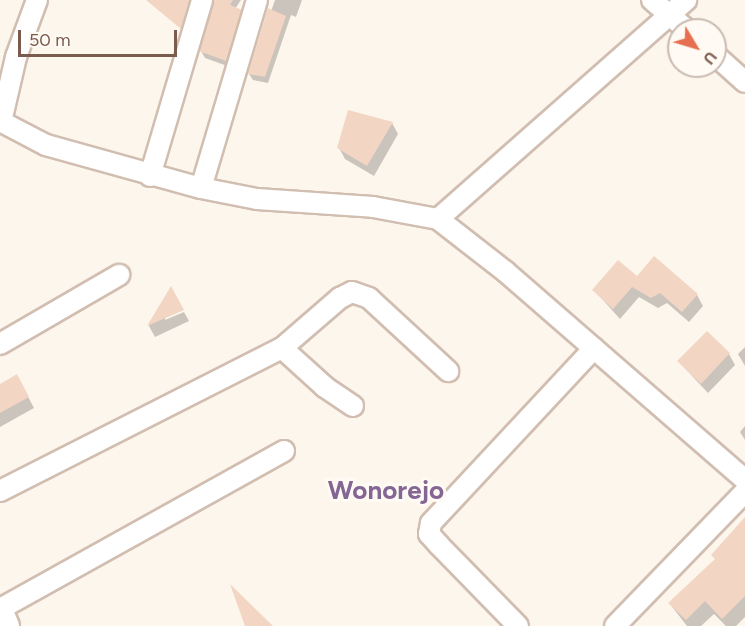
<!DOCTYPE html>
<html>
<head>
<meta charset="utf-8">
<style>
	body { margin:0 }
	#map { position:relative; width:745px; height:626px; overflow:hidden; background:#fdf6ec; font-family:Figtree,sans-serif }
	div>[style] { position:absolute }
	.shadow>* { inset:0; background:#0003 }
	.building>* { inset:0; background:#f3d5c3 }
	.roads { filter:drop-shadow(2px 0 #d1beb0) drop-shadow(-2px 0 #d1beb0) drop-shadow(0 2px #d1beb0) drop-shadow(0 -2px #d1beb0) }
	.minor>* { height:20px; margin:-10px; padding:0 10px; transform-origin:10px; border-radius:10px; background:#fff }
	.tertiary>* { height:24px; margin:-12px; padding:0 12px; transform-origin:12px; border-radius:12px; background:#fff }
	span { translate:-50% -50%; white-space:nowrap; text-align:center; line-height:1.15; -webkit-text-stroke:6px #fffaf3; paint-order:stroke }
	.quarter-label { font-size:26px; color:#846695; font-weight:700 }
	.north { position:absolute; left:667px; top:18px; width:60px; height:60px; box-sizing:border-box; background:#fffaf3; border:2px solid #cabbb1; border-radius:50%; rotate:128deg; font-size:16px; font-weight:700; line-height:24px; text-align:center; color:#7a5c4d }
	.north::after { content:''; display:block; margin:auto; width:21px; height:27px; background:#e76f51; clip-path:polygon(50% 0,100% 100%,50% 72%,0 100%) }
	.scale { position:absolute; left:18px; top:30px; width:159px; height:27px; box-sizing:border-box; border:3px solid #7a5c4d; border-top:0; padding-left:8px; font-size:18px; line-height:21px; white-space:nowrap; color:#7a5c4d; -webkit-text-stroke:4px #fffaf3; paint-order:stroke }
</style>
</head>
<body>
<div id="map">
	<div class="shadow">
		<i style="clip-path:polygon(216px 0,241px 0,235px 9px,244px 17px,230px 67px,205px 58px,201px 51px)"></i>
		<i style="clip-path:polygon(275px 0,302px 0,296px 17px,291px 15px,268px 83px,253px 80px,249px 74px)"></i>
		<i style="clip-path:polygon(392px 123px,398px 134px,374px 176px,345px 159px,339px 148px)"></i>
		<i style="clip-path:polygon(637px 279px,697px 295px,703px 306px,689px 322px,667px 303px,658px 308px,639px 297px,620px 319px,594px 290px)"></i>
		<i style="clip-path:polygon(171px 289px,165px 320px,184px 312px,189px 321px,155px 337px,149px 326px)"></i>
		<i style="clip-path:polygon(745px 347px,745px 366px,738px 354px)"></i>
		<i style="clip-path:polygon(729px 354px,735px 365px,708px 393px,679px 362px)"></i>
		<i style="clip-path:polygon(0 386px,23px 387px,34px 408px,0 427px)"></i>
		<i style="clip-path:polygon(745px 426px,745px 440px,740px 432px)"></i>
		<i style="clip-path:polygon(745px 530px,745px 617px,736px 626px,726px 626px,714px 614px,701px 626px,687px 626px,670px 604px,716px 560px,713px 555px)"></i>
	</div>
	<div class="building">
		<i style="clip-path:polygon(146px 0,189px 0,181px 29px)"></i>
		<i style="clip-path:polygon(214px 0,233px 0,230px 5px,242px 10px,226px 61px,199px 51px)"></i>
		<i style="clip-path:polygon(268px 8px,286px 16px,265px 77px,248px 74px)"></i>
		<i style="clip-path:polygon(348px 110px,393px 122px,367px 166px,337px 148px)"></i>
		<i style="clip-path:polygon(654px 256px,698px 294px,682px 312px,660px 293px,651px 298px,632px 287px,613px 309px,592px 290px,618px 260px,637px 276px)"></i>
		<i style="clip-path:polygon(171px 286px,184px 310px,147px 326px)"></i>
		<i style="clip-path:polygon(707px 331px,730px 353px,701px 384px,677px 361px)"></i>
		<i style="clip-path:polygon(17px 374px,29px 397px,0 413px,0 384px)"></i>
		<i style="clip-path:polygon(745px 517px,745px 596px,722px 619px,705px 601px,686px 620px,668px 603px,715px 559px,711px 555px)"></i>
		<i style="clip-path:polygon(230px 584px,273px 626px,245px 626px)"></i>
	</div>
	<div class="roads">
		<div class="minor">
			<i style="left:652px;top:0;width:46px;rotate:40.6deg"></i>
			<i style="left:715px;top:55px;width:40px;rotate:42deg"></i>
			<i style="left:0;top:121px;width:52px;rotate:27.6deg"></i>
			<i style="left:46px;top:145px;width:161px;rotate:15.5deg"></i>
			<i style="left:201px;top:188px;width:57px;rotate:11.1deg"></i>
			<i style="left:257px;top:199px;width:116px;rotate:3.9deg"></i>
			<i style="left:373px;top:207px;width:66px;rotate:10.5deg"></i>
			<i style="left:438px;top:219px;width:86px;rotate:37.9deg"></i>
			<i style="left:506px;top:272px;width:317px;rotate:41deg"></i>
			<i style="left:1px;top:122px;width:67px;rotate:-77deg"></i>
			<i style="left:16px;top:57px;width:61px;rotate:-69.8deg"></i>
			<i style="left:150px;top:176px;width:184px;rotate:-73.5deg"></i>
			<i style="left:201px;top:188px;width:196px;rotate:-73.4deg"></i>
			<i style="left:438px;top:219px;width:331px;rotate:-41.4deg"></i>
			<i style="left:0;top:344px;width:138px;rotate:-30.1deg"></i>
			<i style="left:353px;top:406px;width:34px;rotate:-146deg"></i>
			<i style="left:325px;top:387px;width:58px;rotate:-137.8deg"></i>
			<i style="left:282px;top:348px;width:77px;rotate:-40.8deg"></i>
			<i style="left:340px;top:298px;width:13px;rotate:-27deg"></i>
			<i style="left:352px;top:292px;width:18px;rotate:19deg"></i>
			<i style="left:369px;top:298px;width:108px;rotate:42.7deg"></i>
			<i style="left:0;top:491px;width:316px;rotate:-26.9deg"></i>
			<i style="left:0;top:609px;width:325px;rotate:-29.1deg"></i>
			<i style="left:518px;top:626px;width:113px;rotate:-134.3deg"></i>
			<i style="left:439px;top:545px;width:15px;rotate:-132deg"></i>
			<i style="left:429px;top:534px;width:11px;rotate:-80deg"></i>
			<i style="left:431px;top:523px;width:239px;rotate:-47deg"></i>
			<i style="left:615px;top:626px;width:187px;rotate:-45.9deg"></i>
		</div>
		<div class="tertiary">
			<i style="left:0;top:610px;width:17px;rotate:66deg"></i>
		</div>
	</div>
	<div class="quarter-label">
		<span style="left:386px;top:491px">Wonorejo</span>
	</div>
	<div class="north">U</div>
	<div class="scale">50 m</div>
</div>
</body>
</html>
